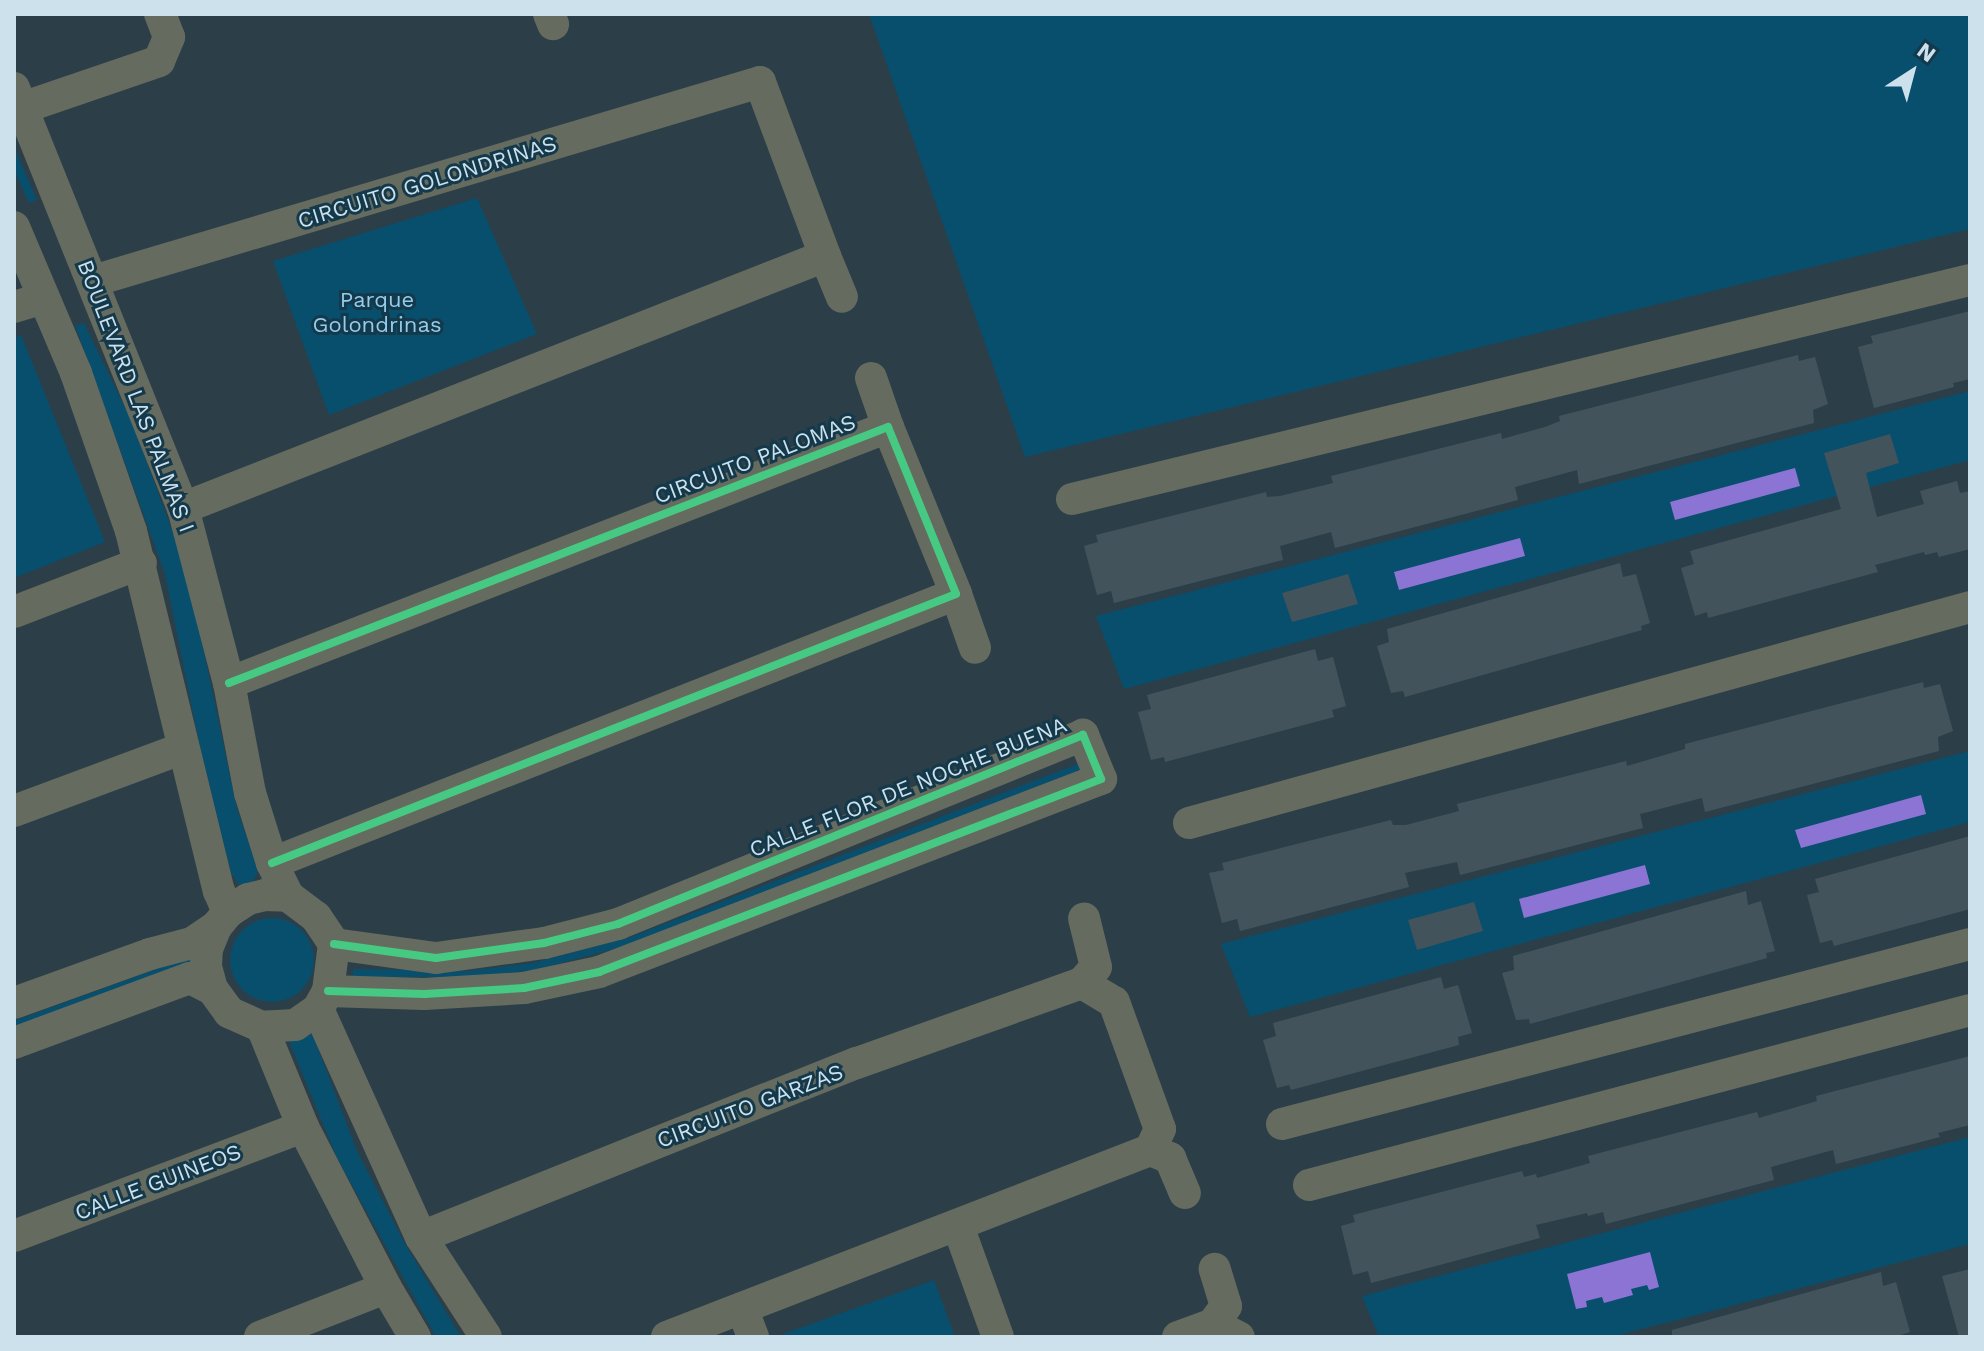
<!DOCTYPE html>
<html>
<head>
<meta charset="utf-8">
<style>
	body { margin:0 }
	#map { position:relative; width:1984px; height:1351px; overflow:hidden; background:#2c3f49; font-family:"Work Sans",sans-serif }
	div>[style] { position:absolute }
	.green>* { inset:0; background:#074f6d }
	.round { border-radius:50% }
	.water>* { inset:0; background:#8b74d4 }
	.building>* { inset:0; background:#43535c }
	.minor>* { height:32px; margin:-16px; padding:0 16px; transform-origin:16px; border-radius:16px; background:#666b5f }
	.cycleway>* { height:8px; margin:-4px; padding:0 4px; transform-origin:4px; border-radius:4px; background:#46c982 }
	span { translate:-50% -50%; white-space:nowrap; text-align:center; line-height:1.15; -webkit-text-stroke:6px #14394b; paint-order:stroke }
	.street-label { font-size:22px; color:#cde1ed }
	.park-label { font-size:22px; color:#94ccec }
	.frame { position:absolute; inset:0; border:16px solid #cde1ed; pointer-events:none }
	.north { position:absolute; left:1872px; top:32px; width:80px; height:80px; -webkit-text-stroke:6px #14394b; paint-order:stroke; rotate:36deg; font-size:22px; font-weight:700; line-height:32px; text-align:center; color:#cde1ed }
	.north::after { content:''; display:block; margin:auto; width:28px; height:36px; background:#cde1ed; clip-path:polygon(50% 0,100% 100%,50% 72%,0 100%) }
</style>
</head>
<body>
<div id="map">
	<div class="green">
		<i style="clip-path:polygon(869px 14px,1970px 14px,1970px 229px,1025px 457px)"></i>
		<i style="clip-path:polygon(14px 147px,37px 200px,29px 203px,14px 170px)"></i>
		<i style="clip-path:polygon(477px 198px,537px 334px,329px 415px,273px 261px)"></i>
		<i style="clip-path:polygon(84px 323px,132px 422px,187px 571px,237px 809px,258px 871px,251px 886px,241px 887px,231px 873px,200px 747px,165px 574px,75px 325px)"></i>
		<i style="clip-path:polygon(21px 335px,105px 542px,14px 578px,14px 338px)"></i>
		<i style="clip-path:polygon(1970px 391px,1970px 460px,1124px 689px,1096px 616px)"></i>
		<i style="clip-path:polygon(1970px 751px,1970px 822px,1250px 1017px,1221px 944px)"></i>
		<i style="clip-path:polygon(1088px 760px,1089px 767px,629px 945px,534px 970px,465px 977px,353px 977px,353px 969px,466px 971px,533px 963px,628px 938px)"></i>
		<i class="round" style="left:230px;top:918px;width:84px;height:84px"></i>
		<i style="clip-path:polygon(187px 958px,192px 961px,185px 970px,14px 1032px,14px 1021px)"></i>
		<i style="clip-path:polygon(312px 1033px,357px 1151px,405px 1244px,461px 1337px,436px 1337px,337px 1158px,289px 1041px)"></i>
		<i style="clip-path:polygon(1970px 1137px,1970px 1244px,1611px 1337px,1379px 1337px,1362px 1296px)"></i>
		<i style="clip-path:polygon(934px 1280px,955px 1337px,784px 1337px,783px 1334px)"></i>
	</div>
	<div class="water">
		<i style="clip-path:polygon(1795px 468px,1800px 486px,1675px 520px,1670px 502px)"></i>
		<i style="clip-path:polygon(1520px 538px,1525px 556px,1399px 590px,1394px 572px)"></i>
		<i style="clip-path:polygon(1921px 795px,1926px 814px,1801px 848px,1795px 830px)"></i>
		<i style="clip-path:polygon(1645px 865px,1650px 884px,1524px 918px,1519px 899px)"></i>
		<i style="clip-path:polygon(1650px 1252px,1659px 1287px,1649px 1290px,1647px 1285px,1631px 1289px,1633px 1295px,1604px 1303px,1602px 1297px,1586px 1301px,1587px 1307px,1576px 1309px,1567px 1274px)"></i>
	</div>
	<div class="building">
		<i style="clip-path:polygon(1970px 311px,1970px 379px,1953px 383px,1954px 387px,1874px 408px,1858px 347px,1873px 343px,1871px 336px)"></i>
		<i style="clip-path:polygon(1798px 355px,1799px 361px,1815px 357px,1828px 404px,1813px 410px,1814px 423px,1579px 484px,1577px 470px,1515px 487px,1518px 500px,1335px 548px,1331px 532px,1280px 546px,1283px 560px,1114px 603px,1111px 591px,1097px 595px,1084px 546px,1098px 542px,1096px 535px,1266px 492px,1267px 497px,1280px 496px,1333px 483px,1331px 476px,1501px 433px,1502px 439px,1545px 427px,1560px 421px,1559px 416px)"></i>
		<i style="clip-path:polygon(1890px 434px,1899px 463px,1866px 473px,1877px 517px,1924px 504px,1920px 491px,1957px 481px,1960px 493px,1970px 491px,1970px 549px,1939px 557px,1937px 552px,1925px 555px,1924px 552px,1875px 565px,1878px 572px,1708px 618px,1707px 612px,1695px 616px,1681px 568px,1694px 564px,1690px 551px,1841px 509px,1824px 453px)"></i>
		<i style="clip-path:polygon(1620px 563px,1623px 577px,1636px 574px,1650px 623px,1641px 626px,1642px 630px,1405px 697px,1403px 691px,1391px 693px,1377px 646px,1389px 642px,1387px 629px)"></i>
		<i style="clip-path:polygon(1348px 574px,1358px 604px,1292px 622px,1282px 593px)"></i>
		<i style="clip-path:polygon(1315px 649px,1318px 661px,1333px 657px,1346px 706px,1332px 710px,1334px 717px,1165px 762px,1164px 757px,1151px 760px,1138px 712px,1151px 709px,1147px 695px)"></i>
		<i style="clip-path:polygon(1923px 682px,1924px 688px,1940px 684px,1953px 731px,1938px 737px,1939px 751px,1705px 812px,1702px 798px,1652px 811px,1640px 814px,1643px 828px,1460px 875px,1457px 862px,1405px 873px,1409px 887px,1240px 931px,1237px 919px,1222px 923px,1209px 873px,1224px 870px,1222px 863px,1391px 820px,1393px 825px,1406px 825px,1459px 811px,1457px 804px,1626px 761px,1627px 766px,1685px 749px,1685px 744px)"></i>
		<i style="clip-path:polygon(1970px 836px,1970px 909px,1834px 946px,1832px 940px,1820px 943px,1807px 895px,1819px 892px,1815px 879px)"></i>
		<i style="clip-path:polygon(1746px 891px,1748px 905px,1761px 901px,1775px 951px,1766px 953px,1767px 958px,1530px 1024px,1529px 1019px,1516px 1020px,1502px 973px,1514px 970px,1513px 956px)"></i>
		<i style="clip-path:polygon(1474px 902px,1483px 931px,1417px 950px,1408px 920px)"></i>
		<i style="clip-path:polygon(1441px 977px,1444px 989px,1458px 985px,1472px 1033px,1458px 1037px,1459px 1045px,1291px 1090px,1289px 1085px,1277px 1088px,1263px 1040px,1276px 1036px,1273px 1023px)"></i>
		<i style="clip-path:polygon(1970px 1056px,1970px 1125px,1938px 1133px,1940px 1137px,1836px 1164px,1833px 1150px,1771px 1167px,1774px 1180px,1671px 1207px,1606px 1224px,1603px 1212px,1588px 1216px,1587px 1213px,1536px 1225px,1540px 1238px,1436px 1266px,1371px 1283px,1368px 1271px,1353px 1275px,1341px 1226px,1355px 1222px,1353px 1215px,1522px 1171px,1524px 1177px,1536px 1174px,1537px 1178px,1590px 1163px,1588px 1156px,1757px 1112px,1759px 1118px,1817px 1101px,1816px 1096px)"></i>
		<i style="clip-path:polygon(1970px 1269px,1970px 1337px,1959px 1337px,1942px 1276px)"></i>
		<i style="clip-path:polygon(1881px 1272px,1883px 1286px,1896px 1282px,1910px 1332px,1895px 1337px,1672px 1337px,1672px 1330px)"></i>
	</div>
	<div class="minor">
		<i style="left:549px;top:14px;width:11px;rotate:68deg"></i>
		<i style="left:14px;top:88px;width:453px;rotate:68.1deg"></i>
		<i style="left:183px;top:508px;width:181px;rotate:75.3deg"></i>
		<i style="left:229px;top:683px;width:112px;rotate:79.2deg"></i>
		<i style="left:250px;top:793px;width:73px;rotate:72.6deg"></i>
		<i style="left:272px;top:863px;width:37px;rotate:64deg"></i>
		<i style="left:288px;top:896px;width:35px;rotate:37deg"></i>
		<i style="left:316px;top:917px;width:32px;rotate:56deg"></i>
		<i style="left:334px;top:944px;width:47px;rotate:97.3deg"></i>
		<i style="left:328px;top:991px;width:21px;rotate:119deg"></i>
		<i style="left:318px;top:1009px;width:28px;rotate:145deg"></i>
		<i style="left:295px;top:1025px;width:33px;rotate:177deg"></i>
		<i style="left:262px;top:1027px;width:36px;rotate:-156deg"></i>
		<i style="left:229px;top:1012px;width:29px;rotate:-126deg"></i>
		<i style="left:212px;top:989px;width:24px;rotate:-105deg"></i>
		<i style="left:206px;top:966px;width:17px;rotate:-87deg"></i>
		<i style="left:207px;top:949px;width:24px;rotate:-68deg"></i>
		<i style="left:216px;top:927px;width:19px;rotate:-51deg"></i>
		<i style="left:228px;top:912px;width:24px;rotate:-33deg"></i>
		<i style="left:248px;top:899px;width:17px;rotate:-13deg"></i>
		<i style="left:265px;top:895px;width:23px;rotate:2deg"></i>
		<i style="left:22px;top:108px;width:145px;rotate:-18.9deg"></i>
		<i style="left:159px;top:61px;width:26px;rotate:-67deg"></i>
		<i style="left:169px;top:37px;width:25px;rotate:-111deg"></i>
		<i style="left:14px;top:227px;width:159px;rotate:67deg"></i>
		<i style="left:76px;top:373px;width:167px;rotate:70.8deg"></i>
		<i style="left:131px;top:531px;width:371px;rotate:76.3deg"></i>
		<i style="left:219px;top:891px;width:23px;rotate:67deg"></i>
		<i style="left:825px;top:256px;width:44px;rotate:67.5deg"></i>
		<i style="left:93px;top:281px;width:696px;rotate:-16.61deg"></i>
		<i style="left:760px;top:82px;width:186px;rotate:69.5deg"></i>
		<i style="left:825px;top:256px;width:690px;rotate:158.57deg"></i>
		<i style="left:14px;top:307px;width:31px;rotate:-17deg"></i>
		<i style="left:871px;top:378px;width:52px;rotate:70.9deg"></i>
		<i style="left:1072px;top:499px;width:924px;rotate:-13.71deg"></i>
		<i style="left:956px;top:594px;width:57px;rotate:70.6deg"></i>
		<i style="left:14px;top:612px;width:136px;rotate:-21.1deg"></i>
		<i style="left:229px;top:683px;width:707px;rotate:-21.23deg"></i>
		<i style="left:888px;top:427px;width:180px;rotate:67.8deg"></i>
		<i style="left:956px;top:594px;width:735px;rotate:158.53deg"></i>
		<i style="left:14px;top:811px;width:180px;rotate:-20.4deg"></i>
		<i style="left:1189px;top:823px;width:810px;rotate:-15.46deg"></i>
		<i style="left:1082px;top:983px;width:21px;rotate:-49deg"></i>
		<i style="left:1096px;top:967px;width:50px;rotate:-103.8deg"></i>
		<i style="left:328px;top:991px;width:96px;rotate:1.8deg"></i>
		<i style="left:424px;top:994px;width:100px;rotate:-3.4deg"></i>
		<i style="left:524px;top:988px;width:77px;rotate:-12deg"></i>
		<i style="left:599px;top:972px;width:538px;rotate:-21.03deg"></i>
		<i style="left:1101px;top:779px;width:48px;rotate:-112.2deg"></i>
		<i style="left:1083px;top:735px;width:502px;rotate:157.88deg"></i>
		<i style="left:618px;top:924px;width:76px;rotate:165.6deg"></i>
		<i style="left:544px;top:943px;width:109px;rotate:172.1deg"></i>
		<i style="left:436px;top:958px;width:103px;rotate:-172.2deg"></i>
		<i style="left:14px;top:1003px;width:145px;rotate:-19.8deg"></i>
		<i style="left:150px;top:954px;width:43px;rotate:-14.7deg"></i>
		<i style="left:192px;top:943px;width:29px;rotate:-34deg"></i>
		<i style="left:318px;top:1009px;width:250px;rotate:65.7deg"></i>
		<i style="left:421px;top:1237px;width:119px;rotate:57deg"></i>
		<i style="left:262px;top:1027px;width:108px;rotate:67.7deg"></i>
		<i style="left:303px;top:1127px;width:181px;rotate:62.7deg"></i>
		<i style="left:386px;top:1288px;width:57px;rotate:59.4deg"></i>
		<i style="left:14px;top:1043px;width:188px;rotate:-20.3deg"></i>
		<i style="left:190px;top:978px;width:25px;rotate:27deg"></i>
		<i style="left:1282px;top:1124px;width:711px;rotate:-14.66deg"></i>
		<i style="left:1150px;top:1150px;width:22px;rotate:22deg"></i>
		<i style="left:1170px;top:1158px;width:38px;rotate:67deg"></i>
		<i style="left:1309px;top:1185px;width:684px;rotate:-14.83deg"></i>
		<i style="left:958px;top:1226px;width:118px;rotate:70.2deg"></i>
		<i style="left:14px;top:1236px;width:309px;rotate:-20.7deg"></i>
		<i style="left:421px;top:1237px;width:469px;rotate:-21.8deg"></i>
		<i style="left:857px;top:1063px;width:239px;rotate:-19.6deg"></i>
		<i style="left:1082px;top:983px;width:37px;rotate:31deg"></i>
		<i style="left:1114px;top:1002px;width:135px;rotate:70.1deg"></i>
		<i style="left:1160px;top:1129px;width:23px;rotate:115deg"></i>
		<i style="left:1150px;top:1150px;width:518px;rotate:158.84deg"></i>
		<i style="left:742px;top:1308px;width:31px;rotate:69deg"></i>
		<i style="left:1213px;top:1324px;width:22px;rotate:-54deg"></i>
		<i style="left:1226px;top:1306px;width:39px;rotate:-107deg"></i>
		<i style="left:260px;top:1337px;width:135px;rotate:-21.3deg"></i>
		<i style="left:1178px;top:1337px;width:37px;rotate:-20deg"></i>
		<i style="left:1213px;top:1324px;width:29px;rotate:27deg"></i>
	</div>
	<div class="cycleway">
		<i style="left:229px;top:683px;width:707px;rotate:-21.23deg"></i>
		<i style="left:888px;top:427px;width:180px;rotate:67.8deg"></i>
		<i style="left:956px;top:594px;width:735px;rotate:158.53deg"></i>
		<i style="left:328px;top:991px;width:96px;rotate:1.8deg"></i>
		<i style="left:424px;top:994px;width:100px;rotate:-3.4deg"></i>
		<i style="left:524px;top:988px;width:77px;rotate:-12deg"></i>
		<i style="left:599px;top:972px;width:538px;rotate:-21.03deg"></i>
		<i style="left:1101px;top:779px;width:48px;rotate:-112.2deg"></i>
		<i style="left:1083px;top:735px;width:502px;rotate:157.88deg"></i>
		<i style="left:618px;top:924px;width:76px;rotate:165.6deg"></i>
		<i style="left:544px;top:943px;width:109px;rotate:172.1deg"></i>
		<i style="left:436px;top:958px;width:103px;rotate:-172.2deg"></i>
	</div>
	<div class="street-label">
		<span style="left:427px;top:182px;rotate:-17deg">CIRCUITO GOLONDRINAS</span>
		<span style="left:136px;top:396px;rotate:69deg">BOULEVARD LAS PALMAS I</span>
		<span style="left:755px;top:459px;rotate:-21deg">CIRCUITO PALOMAS</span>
		<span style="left:908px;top:787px;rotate:-22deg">CALLE FLOR DE NOCHE BUENA</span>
		<span style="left:750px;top:1106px;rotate:-21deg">CIRCUITO GARZAS</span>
		<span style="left:158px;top:1182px;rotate:-21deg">CALLE GUINEOS</span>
	</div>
	<div class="park-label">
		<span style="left:377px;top:312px">Parque<br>Golondrinas</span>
	</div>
	<div class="frame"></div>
	<div class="north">N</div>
</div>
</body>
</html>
